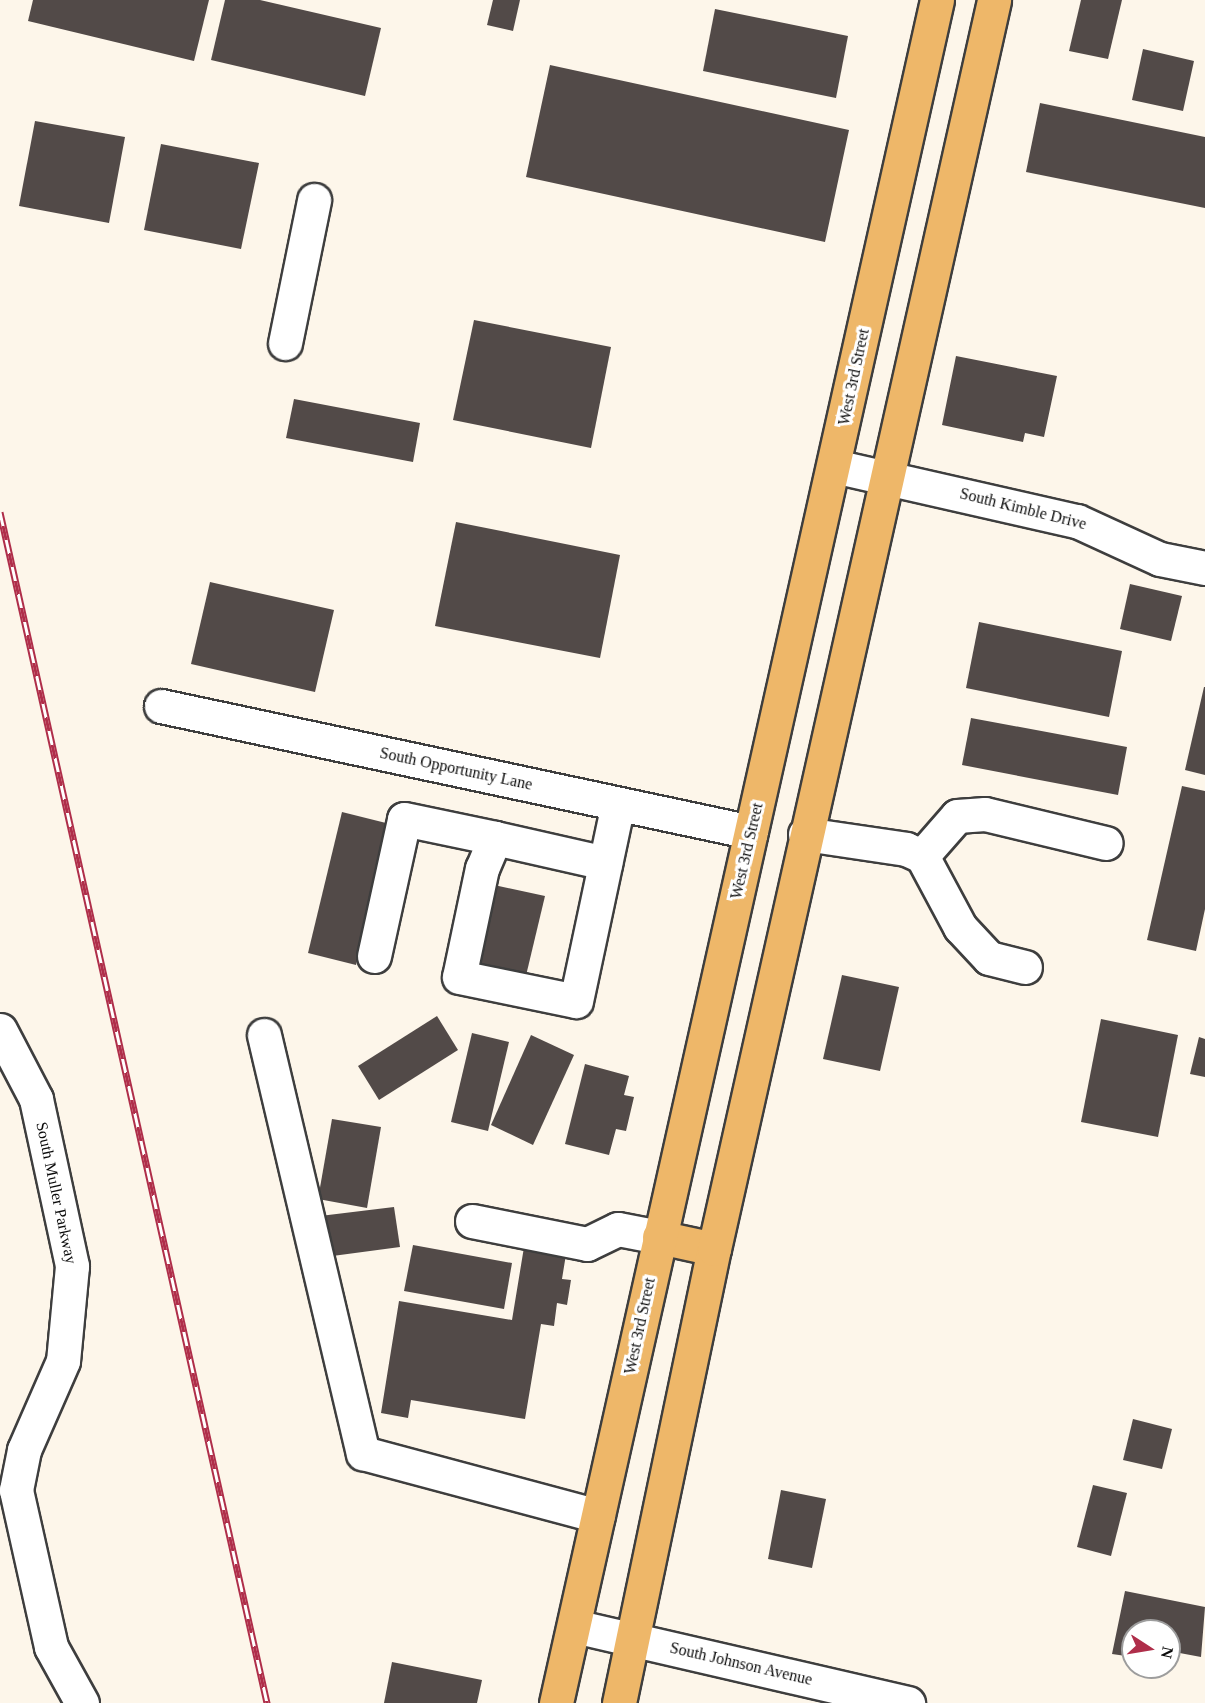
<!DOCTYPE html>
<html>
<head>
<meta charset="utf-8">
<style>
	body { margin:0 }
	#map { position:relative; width:1205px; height:1703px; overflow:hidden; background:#fdf6ea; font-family:"Times New Roman",serif }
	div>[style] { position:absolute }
	.building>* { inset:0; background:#524a48 }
	.roads { filter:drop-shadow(2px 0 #3e3e3e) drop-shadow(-2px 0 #3e3e3e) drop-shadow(0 2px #3e3e3e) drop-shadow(0 -2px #3e3e3e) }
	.minor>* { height:33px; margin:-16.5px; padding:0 16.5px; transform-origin:16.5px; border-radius:16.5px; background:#fff }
	.major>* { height:33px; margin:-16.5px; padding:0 16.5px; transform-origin:16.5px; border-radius:16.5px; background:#eeb769 }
	.rail>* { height:7px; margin-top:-3.5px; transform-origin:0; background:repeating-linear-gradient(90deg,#fff 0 14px,#af2e4a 0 28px); box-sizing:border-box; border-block:2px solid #af2e4a }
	span { translate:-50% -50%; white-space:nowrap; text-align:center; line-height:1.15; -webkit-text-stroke:6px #fff; paint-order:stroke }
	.street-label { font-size:16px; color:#0b0b0b }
	.north { position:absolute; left:1121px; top:1619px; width:60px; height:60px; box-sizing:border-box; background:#fff; border:2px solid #9d9d9d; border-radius:50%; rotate:102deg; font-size:16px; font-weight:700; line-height:24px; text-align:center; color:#0b0b0b }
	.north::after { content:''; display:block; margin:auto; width:21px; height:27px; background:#af2e4a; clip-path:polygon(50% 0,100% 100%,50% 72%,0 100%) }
</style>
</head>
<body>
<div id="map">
	<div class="building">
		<i style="clip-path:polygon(33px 0,209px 0,194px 61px,28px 21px)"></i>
		<i style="clip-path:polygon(225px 0,260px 0,381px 28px,365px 96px,211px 60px)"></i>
		<i style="clip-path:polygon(493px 0,520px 0,513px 31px,487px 25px)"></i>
		<i style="clip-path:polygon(1081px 0,1122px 0,1108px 59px,1069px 51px)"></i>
		<i style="clip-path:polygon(715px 9px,848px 36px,836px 98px,703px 71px)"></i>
		<i style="clip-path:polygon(1143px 49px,1194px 61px,1183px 111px,1132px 100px)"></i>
		<i style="clip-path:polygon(550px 65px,849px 130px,825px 242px,526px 177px)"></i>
		<i style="clip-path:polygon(1040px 103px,1205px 137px,1205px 208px,1026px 172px)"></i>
		<i style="clip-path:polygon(35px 121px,125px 137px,109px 223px,19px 206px)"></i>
		<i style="clip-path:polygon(161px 144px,259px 163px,241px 249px,144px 230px)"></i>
		<i style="clip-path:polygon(474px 320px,611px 347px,591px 448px,453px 420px)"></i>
		<i style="clip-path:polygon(956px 356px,1057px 376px,1044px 437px,1025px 433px,1023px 442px,942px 425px)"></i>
		<i style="clip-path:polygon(294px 399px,420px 423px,413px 462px,286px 438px)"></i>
		<i style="clip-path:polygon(456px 522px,620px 555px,600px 658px,435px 626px)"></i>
		<i style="clip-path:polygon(210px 582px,334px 610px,315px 692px,191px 664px)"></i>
		<i style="clip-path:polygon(1130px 584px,1182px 596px,1171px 641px,1120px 629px)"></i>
		<i style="clip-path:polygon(979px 622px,1122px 651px,1109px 717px,966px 688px)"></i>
		<i style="clip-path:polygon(1204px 687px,1205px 687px,1205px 775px,1185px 770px)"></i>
		<i style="clip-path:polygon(971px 718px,1127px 747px,1118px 795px,962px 765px)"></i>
		<i style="clip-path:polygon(1182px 786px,1205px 791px,1205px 909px,1196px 951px,1147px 940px)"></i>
		<i style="clip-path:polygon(342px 812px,390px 824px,356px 965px,308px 953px)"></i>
		<i style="clip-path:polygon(494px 885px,545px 896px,524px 984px,474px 973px)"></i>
		<i style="clip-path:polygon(842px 975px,899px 987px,880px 1071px,823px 1059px)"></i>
		<i style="clip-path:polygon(437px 1016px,458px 1050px,379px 1100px,358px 1066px)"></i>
		<i style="clip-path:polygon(1101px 1019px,1178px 1035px,1158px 1137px,1081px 1122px)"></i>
		<i style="clip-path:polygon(472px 1033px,509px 1042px,488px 1131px,451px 1122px)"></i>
		<i style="clip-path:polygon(531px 1035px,574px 1055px,533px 1145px,491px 1125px)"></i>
		<i style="clip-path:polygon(1199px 1037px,1205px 1039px,1205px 1077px,1190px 1074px)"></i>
		<i style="clip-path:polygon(585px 1064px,629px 1076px,624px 1095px,634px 1097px,626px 1131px,616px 1129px,609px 1155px,565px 1144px)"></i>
		<i style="clip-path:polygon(332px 1119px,381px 1127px,367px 1208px,318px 1199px)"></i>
		<i style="clip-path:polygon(394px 1207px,400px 1247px,325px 1257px,320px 1216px)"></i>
		<i style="clip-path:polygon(526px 1235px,568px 1242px,562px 1279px,571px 1280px,567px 1305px,557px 1303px,554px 1326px,541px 1324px,525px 1419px,411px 1400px,408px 1418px,381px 1413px,399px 1301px,512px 1320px)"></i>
		<i style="clip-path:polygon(413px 1245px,512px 1263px,504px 1309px,404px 1291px)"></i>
		<i style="clip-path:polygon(1133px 1419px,1172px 1429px,1162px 1469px,1123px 1460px)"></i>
		<i style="clip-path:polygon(1093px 1485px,1127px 1493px,1111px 1556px,1077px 1547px)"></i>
		<i style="clip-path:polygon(781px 1490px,826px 1499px,812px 1568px,768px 1559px)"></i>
		<i style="clip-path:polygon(1125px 1591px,1205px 1607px,1201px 1657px,1169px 1651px,1169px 1631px,1133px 1631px,1133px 1657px,1112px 1654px)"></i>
		<i style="clip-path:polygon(392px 1662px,482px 1680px,477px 1703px,384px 1703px)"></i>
	</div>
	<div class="roads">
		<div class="minor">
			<i style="left:285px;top:343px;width:146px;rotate:-78.5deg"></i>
			<i style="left:834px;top:466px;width:249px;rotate:12.8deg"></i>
			<i style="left:1077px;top:521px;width:91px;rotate:24.6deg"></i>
			<i style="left:1160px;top:559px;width:46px;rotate:11.3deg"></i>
			<i style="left:161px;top:706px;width:603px;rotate:12.05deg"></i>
			<i style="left:805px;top:834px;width:102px;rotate:8.4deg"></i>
			<i style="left:906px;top:849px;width:17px;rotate:24deg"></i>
			<i style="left:922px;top:856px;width:81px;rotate:61.8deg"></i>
			<i style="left:960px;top:927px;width:42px;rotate:46.9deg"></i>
			<i style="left:989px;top:958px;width:37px;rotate:14deg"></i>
			<i style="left:495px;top:838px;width:113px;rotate:12.8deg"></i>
			<i style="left:922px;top:856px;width:53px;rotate:-48.8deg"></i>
			<i style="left:957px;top:816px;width:28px;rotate:-4deg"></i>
			<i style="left:985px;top:814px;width:124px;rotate:13.5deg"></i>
			<i style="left:374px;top:956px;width:140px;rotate:-77.6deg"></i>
			<i style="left:404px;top:819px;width:93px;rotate:11.8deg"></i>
			<i style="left:495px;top:838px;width:33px;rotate:113deg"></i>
			<i style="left:482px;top:868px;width:111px;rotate:101.9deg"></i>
			<i style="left:459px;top:977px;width:119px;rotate:11.6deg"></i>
			<i style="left:576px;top:1001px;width:201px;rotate:-78deg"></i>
			<i style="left:0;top:1030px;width:78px;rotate:62.4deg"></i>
			<i style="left:36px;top:1099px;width:171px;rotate:77.8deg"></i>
			<i style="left:72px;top:1266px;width:95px;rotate:95.4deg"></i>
			<i style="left:63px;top:1361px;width:97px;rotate:113.7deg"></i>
			<i style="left:24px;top:1450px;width:41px;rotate:101.3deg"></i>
			<i style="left:16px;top:1490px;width:161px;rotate:77.4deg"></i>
			<i style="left:51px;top:1647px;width:64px;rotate:61deg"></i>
			<i style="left:264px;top:1035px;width:430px;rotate:76.7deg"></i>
			<i style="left:363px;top:1453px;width:243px;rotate:15deg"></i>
			<i style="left:472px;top:1221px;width:117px;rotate:11.3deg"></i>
			<i style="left:587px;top:1244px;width:34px;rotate:-26deg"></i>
			<i style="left:618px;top:1229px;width:42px;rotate:11deg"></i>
			<i style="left:574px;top:1626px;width:343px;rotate:13deg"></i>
		</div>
		<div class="major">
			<i style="left:659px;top:1237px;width:56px;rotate:12.3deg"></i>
			<i style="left:556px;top:1703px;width:1745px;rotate:-77.39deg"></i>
			<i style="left:619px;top:1703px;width:464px;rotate:-78.2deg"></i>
			<i style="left:714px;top:1249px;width:1280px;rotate:-77.36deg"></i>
		</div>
	</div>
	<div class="rail">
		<i style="left:0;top:512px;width:1221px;rotate:77.36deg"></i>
	</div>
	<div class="street-label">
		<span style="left:854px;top:377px;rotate:-78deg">West 3rd Street</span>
		<span style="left:1023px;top:509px;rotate:14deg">South Kimble Drive</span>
		<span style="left:456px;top:769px;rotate:12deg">South Opportunity Lane</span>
		<span style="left:747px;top:851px;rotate:-77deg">West 3rd Street</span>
		<span style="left:56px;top:1193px;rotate:78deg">South Muller Parkway</span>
		<span style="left:640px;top:1326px;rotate:-78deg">West 3rd Street</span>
		<span style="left:741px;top:1664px;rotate:13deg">South Johnson Avenue</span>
	</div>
	<div class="north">N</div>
</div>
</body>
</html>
